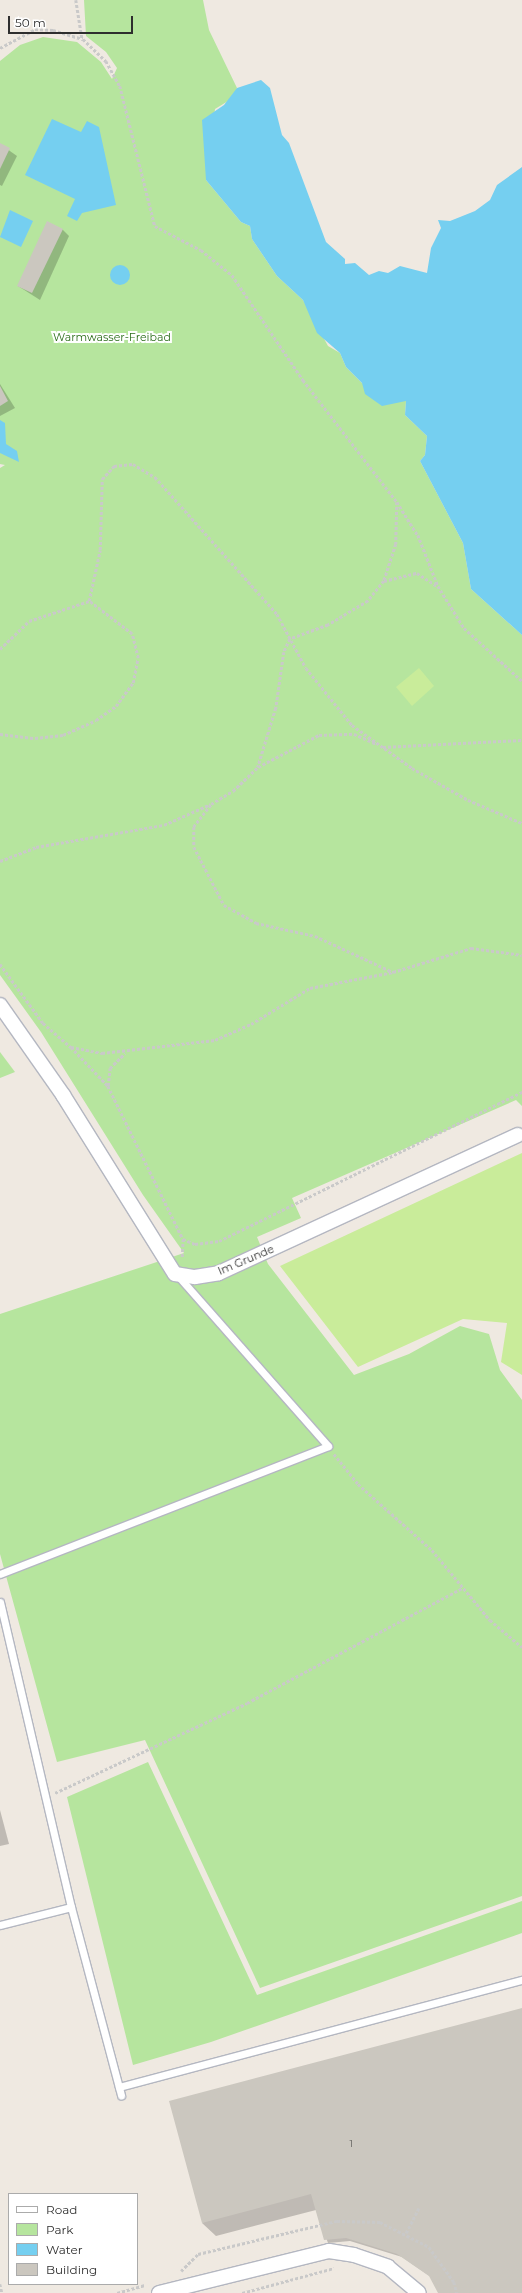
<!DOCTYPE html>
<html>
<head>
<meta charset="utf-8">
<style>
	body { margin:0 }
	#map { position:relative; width:522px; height:2293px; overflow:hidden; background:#efe9e1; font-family:Montserrat,sans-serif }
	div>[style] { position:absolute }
	.green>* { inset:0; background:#b6e59e }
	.pitch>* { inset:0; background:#c9ec9a }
	.water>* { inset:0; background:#75cff0 }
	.round { border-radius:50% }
	.shadow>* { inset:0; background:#0003 }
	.building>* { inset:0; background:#cbc7bf }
	.path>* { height:2.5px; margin-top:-1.25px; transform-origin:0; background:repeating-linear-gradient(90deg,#c9c9c9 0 3px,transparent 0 5px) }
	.roads { filter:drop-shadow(1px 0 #b4b7c1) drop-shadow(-1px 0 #b4b7c1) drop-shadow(0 1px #b4b7c1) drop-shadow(0 -1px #b4b7c1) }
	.service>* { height:7px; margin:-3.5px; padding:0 3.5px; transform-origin:3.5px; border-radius:3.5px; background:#fff }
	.minor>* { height:14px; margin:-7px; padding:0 7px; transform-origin:7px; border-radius:7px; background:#fff }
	span { translate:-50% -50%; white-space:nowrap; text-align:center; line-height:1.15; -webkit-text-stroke:4px #fff; paint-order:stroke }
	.number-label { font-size:9px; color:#555452 }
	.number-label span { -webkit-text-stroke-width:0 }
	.park-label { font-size:11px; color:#2c6e1b }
	.street-label { font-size:11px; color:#2e2e2e }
	.legend { position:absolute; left:8px; top:2193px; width:130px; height:92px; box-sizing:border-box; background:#fff; border:1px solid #ababab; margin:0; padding:5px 7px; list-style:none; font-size:12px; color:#2e2e2e }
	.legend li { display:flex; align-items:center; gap:8px; height:20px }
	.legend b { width:20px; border:1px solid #ababab }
	.scale { position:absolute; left:8px; top:16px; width:125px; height:18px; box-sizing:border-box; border:2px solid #2e2e2e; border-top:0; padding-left:5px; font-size:12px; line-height:14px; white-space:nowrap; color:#2e2e2e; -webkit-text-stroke:3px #fff; paint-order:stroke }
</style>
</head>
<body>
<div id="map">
	<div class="green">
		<i style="clip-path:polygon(84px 0,203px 0,209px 30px,237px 88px,233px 98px,215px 109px,206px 180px,241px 222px,250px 226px,252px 239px,277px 276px,303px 300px,328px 346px,340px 353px,346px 367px,362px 383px,406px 401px,405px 415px,427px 436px,425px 455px,420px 461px,463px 543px,471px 589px,522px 635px,522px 1106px,516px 1100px,292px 1198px,301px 1218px,257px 1237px,268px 1264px,354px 1375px,409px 1354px,460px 1326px,489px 1334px,500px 1370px,522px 1400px,522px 1896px,260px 1988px,145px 1740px,57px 1762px,0 1554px,0 1314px,184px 1253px,143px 1195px,41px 1032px,0 975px,0 468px,5px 465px,0 464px,0 61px,20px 45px,43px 37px,77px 42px,101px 62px,112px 79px,117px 68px,106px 52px,86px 36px)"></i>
		<i style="clip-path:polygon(0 1052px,15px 1072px,0 1078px)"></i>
		<i style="clip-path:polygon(148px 1762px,257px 1995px,522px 1901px,522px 1933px,211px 2042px,133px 2065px,67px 1797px)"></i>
	</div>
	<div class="pitch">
		<i style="clip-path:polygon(419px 668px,434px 686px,412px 706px,396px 687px)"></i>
		<i style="clip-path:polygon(522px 1153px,522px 1375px,501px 1362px,507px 1323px,463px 1319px,358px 1367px,280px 1266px)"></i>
	</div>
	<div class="water">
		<i style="clip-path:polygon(261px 80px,270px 88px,282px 135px,289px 143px,326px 242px,345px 259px,345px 264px,355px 263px,369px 275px,379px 271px,388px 273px,400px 266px,427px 273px,431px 248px,441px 228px,438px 220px,450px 221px,475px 211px,490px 200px,497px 185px,522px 167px,522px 635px,471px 589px,463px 543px,420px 461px,425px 455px,427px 436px,405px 415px,406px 401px,382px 406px,365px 394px,362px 383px,346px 367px,340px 353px,317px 333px,303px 300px,277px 276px,252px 239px,250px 226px,241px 222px,206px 180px,202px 120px,224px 105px,237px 88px)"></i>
		<i style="clip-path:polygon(52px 119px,81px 132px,87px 121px,99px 127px,116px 205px,82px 213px,77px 221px,67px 216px,75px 199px,25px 175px)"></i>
		<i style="clip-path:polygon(10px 210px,33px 221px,21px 247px,0 237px)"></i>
		<i class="round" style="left:110px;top:265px;width:20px;height:20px"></i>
		<i style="clip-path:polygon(0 420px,5px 423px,6px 444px,17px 451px,19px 462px,0 453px)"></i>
	</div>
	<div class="shadow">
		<i style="clip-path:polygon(0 144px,17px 156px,2px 186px,0 185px)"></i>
		<i style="clip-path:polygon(62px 229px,69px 236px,40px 300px,18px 286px)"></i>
		<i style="clip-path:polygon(0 384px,15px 408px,0 416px)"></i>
		<i style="clip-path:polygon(0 1810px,9px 1844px,0 1846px)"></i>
		<i style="clip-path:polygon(522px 2009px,522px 2293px,439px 2293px,431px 2277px,402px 2257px,350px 2241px,328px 2243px,316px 2210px,216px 2236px,202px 2223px)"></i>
	</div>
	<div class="building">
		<i style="clip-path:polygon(0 143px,10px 148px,0 169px)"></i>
		<i style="clip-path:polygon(47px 221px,63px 229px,32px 293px,17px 286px)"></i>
		<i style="clip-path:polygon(0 386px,8px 401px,0 406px)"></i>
		<i style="clip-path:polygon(522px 2008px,522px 2293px,438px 2293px,429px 2276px,397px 2254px,346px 2238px,324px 2240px,311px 2194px,202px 2223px,169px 2101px)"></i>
	</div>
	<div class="path">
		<i style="left:76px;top:0;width:39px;rotate:81deg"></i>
		<i style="left:0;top:48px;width:40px;rotate:-28deg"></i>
		<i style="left:35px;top:29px;width:18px;rotate:3deg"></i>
		<i style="left:53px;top:30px;width:31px;rotate:17deg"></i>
		<i style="left:83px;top:39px;width:32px;rotate:44deg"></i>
		<i style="left:106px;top:61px;width:29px;rotate:61deg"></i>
		<i style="left:120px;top:86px;width:144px;rotate:76deg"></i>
		<i style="left:155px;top:226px;width:52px;rotate:27.6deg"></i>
		<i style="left:201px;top:250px;width:40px;rotate:39deg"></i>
		<i style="left:232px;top:275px;width:127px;rotate:55.9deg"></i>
		<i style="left:303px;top:380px;width:154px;rotate:52.4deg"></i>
		<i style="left:397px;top:502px;width:42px;rotate:91.4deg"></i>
		<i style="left:396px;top:544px;width:39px;rotate:108deg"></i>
		<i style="left:384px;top:581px;width:26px;rotate:129deg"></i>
		<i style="left:368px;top:601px;width:47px;rotate:149deg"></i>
		<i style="left:328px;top:625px;width:40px;rotate:159.8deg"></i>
		<i style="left:290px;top:639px;width:14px;rotate:115deg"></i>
		<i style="left:284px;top:652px;width:57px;rotate:98.1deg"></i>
		<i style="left:276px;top:708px;width:62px;rotate:107deg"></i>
		<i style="left:397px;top:502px;width:39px;rotate:58deg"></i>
		<i style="left:418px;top:535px;width:55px;rotate:68.6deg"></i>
		<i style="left:438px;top:586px;width:49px;rotate:58.2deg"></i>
		<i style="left:464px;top:628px;width:79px;rotate:42.4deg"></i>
		<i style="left:384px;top:581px;width:34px;rotate:-14deg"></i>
		<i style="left:417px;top:573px;width:24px;rotate:33deg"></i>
		<i style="left:0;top:649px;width:40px;rotate:-44deg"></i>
		<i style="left:29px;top:621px;width:63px;rotate:-18.4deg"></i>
		<i style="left:89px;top:601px;width:52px;rotate:-77.8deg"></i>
		<i style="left:100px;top:550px;width:71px;rotate:-88.4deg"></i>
		<i style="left:102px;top:479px;width:18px;rotate:-47deg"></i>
		<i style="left:114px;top:466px;width:19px;rotate:-6deg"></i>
		<i style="left:133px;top:464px;width:26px;rotate:31deg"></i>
		<i style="left:155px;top:477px;width:183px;rotate:48.3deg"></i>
		<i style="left:277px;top:614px;width:61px;rotate:61.8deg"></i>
		<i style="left:306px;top:668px;width:73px;rotate:51.1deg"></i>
		<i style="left:352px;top:725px;width:74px;rotate:35.6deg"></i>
		<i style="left:412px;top:768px;width:64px;rotate:29.7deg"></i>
		<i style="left:468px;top:800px;width:59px;rotate:23.1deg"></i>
		<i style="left:0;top:734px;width:35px;rotate:7deg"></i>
		<i style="left:35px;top:738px;width:28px;rotate:-6deg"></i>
		<i style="left:63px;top:735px;width:36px;rotate:-24deg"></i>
		<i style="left:96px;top:720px;width:24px;rotate:-35deg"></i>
		<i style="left:116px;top:706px;width:29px;rotate:-54deg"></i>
		<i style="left:133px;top:683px;width:25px;rotate:-79deg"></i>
		<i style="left:138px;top:658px;width:25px;rotate:-104deg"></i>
		<i style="left:132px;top:634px;width:54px;rotate:-142.5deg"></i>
		<i style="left:383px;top:747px;width:139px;rotate:-2.9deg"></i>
		<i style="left:211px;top:805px;width:28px;rotate:128deg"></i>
		<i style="left:194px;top:827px;width:20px;rotate:90deg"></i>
		<i style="left:194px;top:847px;width:65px;rotate:62.7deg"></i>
		<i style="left:224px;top:905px;width:37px;rotate:29deg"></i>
		<i style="left:256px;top:923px;width:60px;rotate:12.4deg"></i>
		<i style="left:315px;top:936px;width:86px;rotate:24.8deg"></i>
		<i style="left:0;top:861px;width:39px;rotate:-21deg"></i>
		<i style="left:36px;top:847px;width:130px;rotate:-9.8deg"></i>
		<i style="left:164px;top:825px;width:51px;rotate:-24.1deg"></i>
		<i style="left:211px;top:804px;width:26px;rotate:-31deg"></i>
		<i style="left:233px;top:791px;width:35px;rotate:-44deg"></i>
		<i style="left:258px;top:767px;width:69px;rotate:-27.7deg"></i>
		<i style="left:319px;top:735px;width:35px;rotate:-2deg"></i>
		<i style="left:354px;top:734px;width:24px;rotate:24deg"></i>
		<i style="left:0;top:964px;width:73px;rotate:53.9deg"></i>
		<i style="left:43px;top:1023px;width:37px;rotate:41deg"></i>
		<i style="left:71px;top:1047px;width:32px;rotate:11deg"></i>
		<i style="left:102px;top:1053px;width:114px;rotate:-6.6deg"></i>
		<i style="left:215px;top:1040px;width:39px;rotate:-24deg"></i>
		<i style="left:251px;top:1024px;width:69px;rotate:-31.4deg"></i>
		<i style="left:310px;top:988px;width:85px;rotate:-10.9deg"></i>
		<i style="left:393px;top:972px;width:82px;rotate:-17.1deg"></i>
		<i style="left:471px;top:948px;width:51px;rotate:7.8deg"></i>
		<i style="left:71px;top:1047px;width:54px;rotate:46.5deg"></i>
		<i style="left:108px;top:1086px;width:170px;rotate:63.9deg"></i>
		<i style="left:183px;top:1239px;width:13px;rotate:23deg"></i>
		<i style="left:195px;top:1244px;width:24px;rotate:-7deg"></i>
		<i style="left:219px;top:1241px;width:338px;rotate:-26.2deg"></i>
		<i style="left:108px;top:1086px;width:18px;rotate:-84deg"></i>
		<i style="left:110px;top:1068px;width:21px;rotate:-45deg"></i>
		<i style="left:182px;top:1257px;width:18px;rotate:-87deg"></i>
		<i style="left:334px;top:1454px;width:38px;rotate:51deg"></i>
		<i style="left:358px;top:1484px;width:99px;rotate:41.7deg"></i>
		<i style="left:432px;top:1550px;width:91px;rotate:50.4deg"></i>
		<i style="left:490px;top:1620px;width:42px;rotate:40.2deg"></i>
		<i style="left:55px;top:1793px;width:212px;rotate:-25.1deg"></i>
		<i style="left:247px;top:1703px;width:244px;rotate:-28.1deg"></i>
		<i style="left:406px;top:2233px;width:28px;rotate:-63deg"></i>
		<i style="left:181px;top:2271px;width:24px;rotate:-45deg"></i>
		<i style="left:198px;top:2254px;width:143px;rotate:-13.4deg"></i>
		<i style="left:337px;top:2221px;width:43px;rotate:1.3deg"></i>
		<i style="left:380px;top:2222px;width:55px;rotate:27deg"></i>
		<i style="left:429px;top:2247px;width:43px;rotate:54.5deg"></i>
		<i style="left:454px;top:2282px;width:11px;rotate:75deg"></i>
		<i style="left:0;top:2284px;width:9px;rotate:77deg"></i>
		<i style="left:117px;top:2293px;width:29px;rotate:-16deg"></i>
		<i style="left:242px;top:2293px;width:95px;rotate:-15.2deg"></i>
	</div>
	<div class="roads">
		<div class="service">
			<i style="left:0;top:1574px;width:352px;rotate:-21.3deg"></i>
			<i style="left:328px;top:1446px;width:228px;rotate:-131.4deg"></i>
			<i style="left:0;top:1602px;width:313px;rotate:76.9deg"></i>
			<i style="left:71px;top:1907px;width:195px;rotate:75.1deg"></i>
			<i style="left:0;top:1925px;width:73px;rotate:-14.2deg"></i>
			<i style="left:119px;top:2087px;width:417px;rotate:-14.9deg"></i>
		</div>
		<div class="minor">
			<i style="left:0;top:1005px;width:110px;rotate:55deg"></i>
			<i style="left:63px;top:1095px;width:211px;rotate:58deg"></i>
			<i style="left:175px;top:1274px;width:20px;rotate:9deg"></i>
			<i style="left:195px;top:1277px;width:24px;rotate:-9deg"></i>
			<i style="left:219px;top:1273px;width:329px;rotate:-24.8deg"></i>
			<i style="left:159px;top:2293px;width:175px;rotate:-13.9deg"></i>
			<i style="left:329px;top:2251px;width:25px;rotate:9deg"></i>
			<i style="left:354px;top:2255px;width:36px;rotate:19deg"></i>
			<i style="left:388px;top:2267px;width:40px;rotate:40deg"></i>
		</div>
	</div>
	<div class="number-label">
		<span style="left:351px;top:2144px">1</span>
	</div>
	<div class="park-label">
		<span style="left:112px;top:337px">Warmwasser-Freibad</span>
	</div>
	<div class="street-label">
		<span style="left:246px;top:1260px;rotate:-23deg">Im Grunde</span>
	</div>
	<ul class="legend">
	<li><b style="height:5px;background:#fff"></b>Road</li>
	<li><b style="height:11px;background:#b6e59e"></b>Park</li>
	<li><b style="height:11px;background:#75cff0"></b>Water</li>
	<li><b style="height:11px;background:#cbc7bf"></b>Building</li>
	</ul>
	<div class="scale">50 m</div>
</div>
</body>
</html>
